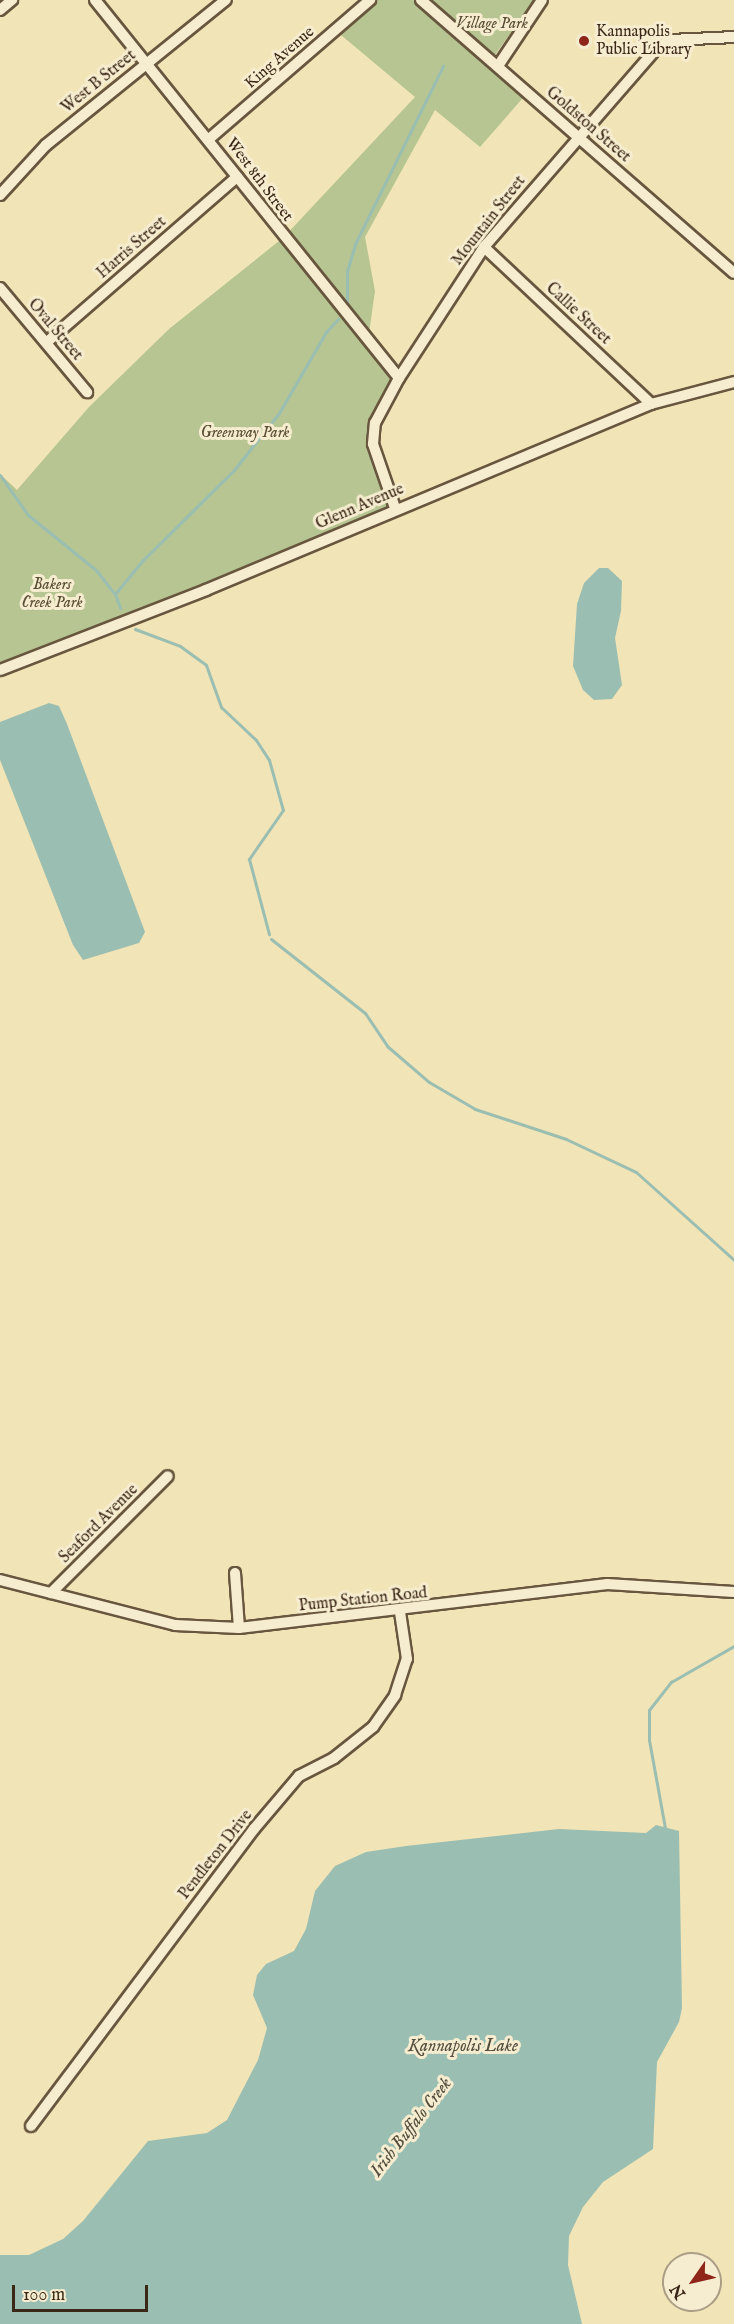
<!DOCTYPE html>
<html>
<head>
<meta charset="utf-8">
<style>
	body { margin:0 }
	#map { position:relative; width:734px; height:2324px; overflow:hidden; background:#f1e4b6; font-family:"IM FELL English",serif }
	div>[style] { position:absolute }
	.green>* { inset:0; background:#b6c591 }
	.water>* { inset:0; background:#9bbeb2 }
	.stream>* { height:3px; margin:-1.5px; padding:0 1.5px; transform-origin:1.5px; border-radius:1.5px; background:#9bbeb2 }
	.roads { filter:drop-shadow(2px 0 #68563f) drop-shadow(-2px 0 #68563f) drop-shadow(0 2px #68563f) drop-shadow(0 -2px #68563f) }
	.minor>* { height:10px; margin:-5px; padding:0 5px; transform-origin:5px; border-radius:5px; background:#f6edd0 }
	.dots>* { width:16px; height:16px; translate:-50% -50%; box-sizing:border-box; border:3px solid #f6edd0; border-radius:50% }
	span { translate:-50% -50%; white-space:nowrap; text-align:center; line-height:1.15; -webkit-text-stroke:6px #f6edd0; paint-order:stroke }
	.park-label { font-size:16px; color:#5a4e36; font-style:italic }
	.poi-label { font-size:16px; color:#3b2717 }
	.left { translate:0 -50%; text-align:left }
	.street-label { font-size:16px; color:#3b2717 }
	.water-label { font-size:18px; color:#534d3e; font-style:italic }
	.north { position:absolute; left:662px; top:2252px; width:60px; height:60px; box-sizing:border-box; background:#f6edd0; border:2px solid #ab9e86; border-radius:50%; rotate:236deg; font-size:16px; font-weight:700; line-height:24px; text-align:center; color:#3b2717 }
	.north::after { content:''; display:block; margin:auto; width:21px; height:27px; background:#8f2418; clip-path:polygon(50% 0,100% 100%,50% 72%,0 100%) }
	.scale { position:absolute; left:12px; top:2285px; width:136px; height:27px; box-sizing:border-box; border:3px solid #3b2717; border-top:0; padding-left:8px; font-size:18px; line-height:21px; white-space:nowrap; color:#3b2717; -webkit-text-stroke:4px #f6edd0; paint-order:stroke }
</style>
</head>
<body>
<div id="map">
	<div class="green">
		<i style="clip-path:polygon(370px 0,421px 0,528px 92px,480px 147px,435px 110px,365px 237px,375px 291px,368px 340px,399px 378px,380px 410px,373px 444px,395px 508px,0 671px,0 474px,17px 490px,89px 407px,169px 329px,284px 237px,415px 97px,335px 30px)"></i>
		<i style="clip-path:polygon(430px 0,534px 0,495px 55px)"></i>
	</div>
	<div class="water">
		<i style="clip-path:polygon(599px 568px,608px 568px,622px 581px,621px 611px,615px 638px,622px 685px,612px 699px,594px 700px,583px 690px,573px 666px,577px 604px,584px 583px)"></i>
		<i style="clip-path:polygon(49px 703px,59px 706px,67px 724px,145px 932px,139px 943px,83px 960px,73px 945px,0 760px,0 722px)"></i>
		<i style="clip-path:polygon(656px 1825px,679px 1831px,682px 2008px,679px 2022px,657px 2062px,653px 2149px,603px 2182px,583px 2207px,569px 2236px,568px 2265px,582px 2324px,0 2324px,0 2255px,29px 2255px,63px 2239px,83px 2221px,148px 2141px,207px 2133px,227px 2120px,258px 2060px,267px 2028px,253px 1995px,257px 1975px,266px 1964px,294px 1951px,306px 1929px,315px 1891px,335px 1866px,366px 1852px,406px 1846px,559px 1829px,646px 1833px)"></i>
	</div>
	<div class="stream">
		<i style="left:347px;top:302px;width:31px;rotate:-90deg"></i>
		<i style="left:347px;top:271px;width:28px;rotate:-73deg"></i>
		<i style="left:355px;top:244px;width:199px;rotate:-63.7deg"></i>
		<i style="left:0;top:475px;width:49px;rotate:55deg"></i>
		<i style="left:28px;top:515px;width:87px;rotate:39deg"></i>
		<i style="left:96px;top:570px;width:31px;rotate:52deg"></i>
		<i style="left:115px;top:594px;width:15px;rotate:70deg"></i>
		<i style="left:115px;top:594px;width:43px;rotate:-50.7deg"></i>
		<i style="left:142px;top:561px;width:129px;rotate:-44.7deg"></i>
		<i style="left:234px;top:470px;width:73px;rotate:-51.7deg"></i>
		<i style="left:279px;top:413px;width:94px;rotate:-59.9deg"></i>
		<i style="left:326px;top:332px;width:18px;rotate:-47deg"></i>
		<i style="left:135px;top:629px;width:48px;rotate:20.7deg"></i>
		<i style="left:180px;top:646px;width:32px;rotate:36deg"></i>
		<i style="left:206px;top:665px;width:45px;rotate:70.3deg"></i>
		<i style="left:221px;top:707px;width:48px;rotate:43.3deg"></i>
		<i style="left:256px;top:740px;width:24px;rotate:57deg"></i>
		<i style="left:269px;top:760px;width:52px;rotate:74.4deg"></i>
		<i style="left:283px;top:810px;width:60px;rotate:124.8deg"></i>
		<i style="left:249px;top:859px;width:78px;rotate:75.1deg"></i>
		<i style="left:271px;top:939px;width:120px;rotate:38.2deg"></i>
		<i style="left:365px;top:1013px;width:40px;rotate:56deg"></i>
		<i style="left:387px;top:1046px;width:55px;rotate:40.6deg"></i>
		<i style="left:429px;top:1082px;width:53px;rotate:30.4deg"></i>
		<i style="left:475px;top:1109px;width:96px;rotate:18.2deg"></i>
		<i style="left:566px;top:1139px;width:77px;rotate:25.2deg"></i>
		<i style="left:636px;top:1172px;width:132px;rotate:41.9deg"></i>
		<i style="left:665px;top:1828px;width:89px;rotate:-100.3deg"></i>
		<i style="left:649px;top:1740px;width:30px;rotate:-90deg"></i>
		<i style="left:649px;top:1710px;width:36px;rotate:-52deg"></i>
		<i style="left:671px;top:1682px;width:73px;rotate:-29.7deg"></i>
	</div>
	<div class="roads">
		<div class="minor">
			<i style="left:95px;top:0;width:485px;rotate:51.2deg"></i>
			<i style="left:421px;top:0;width:415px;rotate:41.1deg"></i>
			<i style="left:0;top:10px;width:16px;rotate:-40deg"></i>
			<i style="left:498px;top:66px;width:79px;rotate:-56.3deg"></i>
			<i style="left:209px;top:139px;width:213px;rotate:-40.8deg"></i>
			<i style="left:0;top:195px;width:68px;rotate:-47.4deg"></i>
			<i style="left:46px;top:145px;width:231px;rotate:-38.9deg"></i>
			<i style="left:484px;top:247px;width:229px;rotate:43.2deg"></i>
			<i style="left:0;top:288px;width:136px;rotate:50.1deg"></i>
			<i style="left:47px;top:342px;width:252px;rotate:-41deg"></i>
			<i style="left:395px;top:508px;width:68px;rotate:-109deg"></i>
			<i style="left:373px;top:444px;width:21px;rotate:-85deg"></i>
			<i style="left:375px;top:423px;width:51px;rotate:-61.9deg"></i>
			<i style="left:399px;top:378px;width:156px;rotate:-57deg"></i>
			<i style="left:484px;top:247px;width:265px;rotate:-49deg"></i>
			<i style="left:658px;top:47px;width:15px;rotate:-28deg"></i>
			<i style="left:671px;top:40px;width:63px;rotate:-2.7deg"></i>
			<i style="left:0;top:670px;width:221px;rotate:-21.2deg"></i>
			<i style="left:206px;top:590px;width:482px;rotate:-22.7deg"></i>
			<i style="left:651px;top:404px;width:86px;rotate:-14.8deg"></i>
			<i style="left:235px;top:1573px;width:55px;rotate:85.8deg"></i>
			<i style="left:0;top:1580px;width:181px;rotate:14.4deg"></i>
			<i style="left:175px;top:1625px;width:64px;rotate:2.7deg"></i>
			<i style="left:239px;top:1628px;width:371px;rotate:-6.8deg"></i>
			<i style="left:607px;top:1584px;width:127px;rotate:3.6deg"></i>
			<i style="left:51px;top:1593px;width:165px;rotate:-45deg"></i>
			<i style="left:31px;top:2126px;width:371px;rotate:-53.1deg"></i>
			<i style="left:254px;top:1829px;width:70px;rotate:-49.7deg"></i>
			<i style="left:299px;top:1776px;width:39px;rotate:-27deg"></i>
			<i style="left:334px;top:1758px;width:50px;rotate:-38.5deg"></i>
			<i style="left:373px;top:1727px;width:39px;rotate:-55deg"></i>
			<i style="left:395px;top:1695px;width:38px;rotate:-72deg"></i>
			<i style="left:407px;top:1659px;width:48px;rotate:-98.5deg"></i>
		</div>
	</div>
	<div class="dots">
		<i style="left:584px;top:41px;background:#8f2418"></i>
	</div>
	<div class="park-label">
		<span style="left:492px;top:24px">Village Park</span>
		<span style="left:245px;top:433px">Greenway Park</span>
		<span style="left:52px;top:594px">Bakers<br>Creek Park</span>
	</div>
	<div class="poi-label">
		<span class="left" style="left:596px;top:41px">Kannapolis<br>Public Library</span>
	</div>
	<div class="street-label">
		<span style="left:280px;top:58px;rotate:-41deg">King Avenue</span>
		<span style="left:99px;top:82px;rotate:-39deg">West B Street</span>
		<span style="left:588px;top:125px;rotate:41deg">Goldston Street</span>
		<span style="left:259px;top:180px;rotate:53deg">West 8th Street</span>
		<span style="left:489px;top:221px;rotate:-52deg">Mountain Street</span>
		<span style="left:132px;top:248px;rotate:-41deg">Harris Street</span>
		<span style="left:578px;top:314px;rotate:43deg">Callie Street</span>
		<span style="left:55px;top:330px;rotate:50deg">Oval Street</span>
		<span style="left:360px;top:507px;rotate:-23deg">Glenn Avenue</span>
		<span style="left:99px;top:1524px;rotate:-45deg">Seaford Avenue</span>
		<span style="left:363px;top:1600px;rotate:-6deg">Pump Station Road</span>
		<span style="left:216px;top:1855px;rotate:-52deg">Pendleton Drive</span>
	</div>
	<div class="water-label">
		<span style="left:463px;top:2047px">Kannapolis Lake</span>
		<span style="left:412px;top:2128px;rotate:-52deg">Irish Buffalo Creek</span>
	</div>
	<div class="north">N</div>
	<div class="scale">100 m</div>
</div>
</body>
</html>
